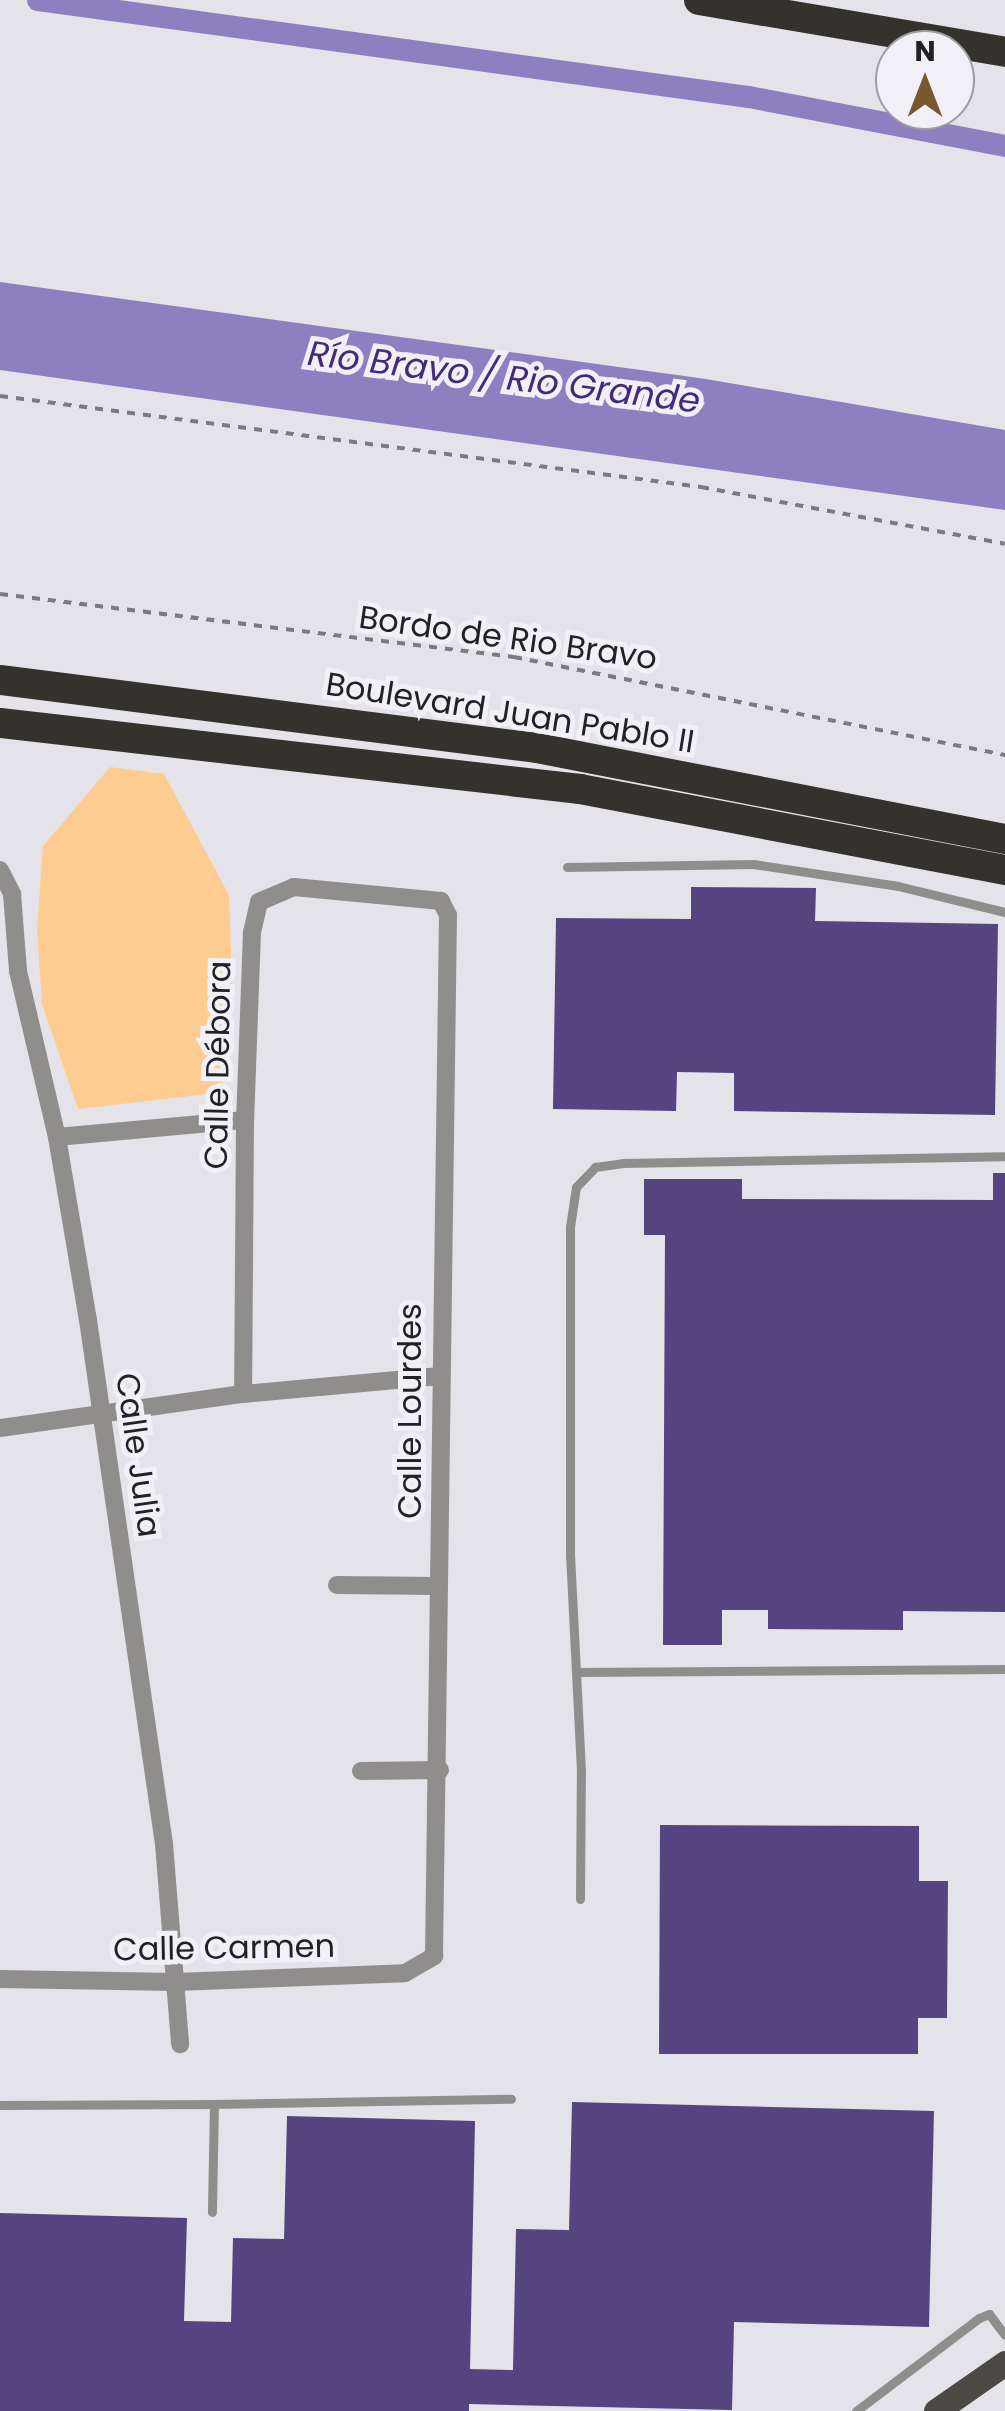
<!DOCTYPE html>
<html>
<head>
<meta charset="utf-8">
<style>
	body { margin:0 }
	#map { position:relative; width:1005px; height:2411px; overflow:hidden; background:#e4e3e9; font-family:Poppins,sans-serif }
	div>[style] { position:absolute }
	.green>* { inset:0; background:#fecc90 }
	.water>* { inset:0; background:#8e7fc0 }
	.canal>* { height:22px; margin:-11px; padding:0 11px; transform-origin:11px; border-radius:11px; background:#8e7fc0 }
	.building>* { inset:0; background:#544480 }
	.path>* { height:4px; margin-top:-2px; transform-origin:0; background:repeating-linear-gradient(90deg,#7b7a7e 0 8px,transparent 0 16px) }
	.lane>* { height:9px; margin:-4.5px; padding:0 4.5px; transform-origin:4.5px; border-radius:4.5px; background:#908e8c }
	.street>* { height:18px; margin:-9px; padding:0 9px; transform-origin:9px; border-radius:9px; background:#908e8c }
	.primary>* { height:25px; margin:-12.5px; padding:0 12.5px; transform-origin:12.5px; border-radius:12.5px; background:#4c4945 }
	.highway>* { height:30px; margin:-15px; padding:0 15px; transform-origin:15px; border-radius:15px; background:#35322e }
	span { translate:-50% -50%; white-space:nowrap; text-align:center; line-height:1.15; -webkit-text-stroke:10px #f1f0f6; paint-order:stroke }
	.street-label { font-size:32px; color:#222124 }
	.water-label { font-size:35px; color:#452a79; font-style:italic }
	.north { position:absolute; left:875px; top:30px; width:100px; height:100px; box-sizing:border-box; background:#f1f0f6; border:2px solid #9e9da2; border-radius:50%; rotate:0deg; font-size:28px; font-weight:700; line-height:40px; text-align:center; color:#222124 }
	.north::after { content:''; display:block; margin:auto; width:35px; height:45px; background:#79582f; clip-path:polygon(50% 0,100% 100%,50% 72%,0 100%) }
</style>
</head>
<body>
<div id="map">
	<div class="green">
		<i style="clip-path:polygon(110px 767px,164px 774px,229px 895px,232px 979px,226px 1074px,218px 1093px,78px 1109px,42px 1004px,37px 930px,43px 846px)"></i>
	</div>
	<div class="water">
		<i style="clip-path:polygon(0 282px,706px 379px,1005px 430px,1005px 510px,0 370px)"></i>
	</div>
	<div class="canal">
		<i style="left:38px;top:0;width:718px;rotate:7.77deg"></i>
		<i style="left:749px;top:97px;width:261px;rotate:10.8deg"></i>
	</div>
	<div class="building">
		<i style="clip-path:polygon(691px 887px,816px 888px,815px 921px,998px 924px,995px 1115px,734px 1111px,734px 1073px,677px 1072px,676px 1111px,553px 1109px,556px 918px,691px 919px)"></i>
		<i style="clip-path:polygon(993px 1173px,1005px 1173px,1005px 1612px,903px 1611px,903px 1630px,768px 1629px,768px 1610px,722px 1610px,722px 1645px,663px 1645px,665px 1235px,644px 1235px,644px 1179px,742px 1179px,742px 1199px,993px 1200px)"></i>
		<i style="clip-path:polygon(660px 1825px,919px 1826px,919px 1881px,948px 1881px,947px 2018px,918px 2018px,918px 2054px,659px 2054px)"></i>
		<i style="clip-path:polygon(572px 2102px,934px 2111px,929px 2327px,734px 2322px,732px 2410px,469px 2404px,469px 2411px,0 2411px,0 2213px,187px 2218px,184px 2321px,231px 2322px,233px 2238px,284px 2239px,287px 2116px,475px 2121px,470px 2369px,513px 2370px,516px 2229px,569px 2230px)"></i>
	</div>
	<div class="path">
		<i style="left:0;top:396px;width:707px;rotate:7.4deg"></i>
		<i style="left:701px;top:487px;width:309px;rotate:10.6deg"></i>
		<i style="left:0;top:594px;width:518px;rotate:6.99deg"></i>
		<i style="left:514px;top:657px;width:501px;rotate:11.29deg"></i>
	</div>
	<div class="lane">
		<i style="left:567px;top:867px;width:186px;rotate:-0.9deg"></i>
		<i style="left:753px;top:864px;width:147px;rotate:8.6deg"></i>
		<i style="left:898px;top:886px;width:110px;rotate:13.7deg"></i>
		<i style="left:577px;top:1672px;width:428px;rotate:-0.4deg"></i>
		<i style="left:580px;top:1899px;width:128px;rotate:-89.6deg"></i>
		<i style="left:581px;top:1771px;width:214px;rotate:-92.9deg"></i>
		<i style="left:570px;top:1557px;width:330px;rotate:-90deg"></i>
		<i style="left:570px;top:1227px;width:40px;rotate:-81.5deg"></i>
		<i style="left:576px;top:1187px;width:28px;rotate:-46deg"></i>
		<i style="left:595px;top:1167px;width:28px;rotate:-8deg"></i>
		<i style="left:623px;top:1163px;width:382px;rotate:-1deg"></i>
		<i style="left:214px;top:2104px;width:297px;rotate:-1deg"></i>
		<i style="left:0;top:2105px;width:214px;rotate:-0.3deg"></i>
		<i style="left:214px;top:2104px;width:108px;rotate:91.1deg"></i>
		<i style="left:856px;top:2411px;width:154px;rotate:-37.1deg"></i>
		<i style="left:979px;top:2318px;width:11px;rotate:-22deg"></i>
		<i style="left:989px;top:2314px;width:26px;rotate:53deg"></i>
	</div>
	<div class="street">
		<i style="left:0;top:870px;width:27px;rotate:63deg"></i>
		<i style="left:12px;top:894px;width:77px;rotate:85.5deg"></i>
		<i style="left:18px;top:971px;width:171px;rotate:76.8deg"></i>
		<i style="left:57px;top:1137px;width:186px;rotate:80.4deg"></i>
		<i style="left:88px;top:1320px;width:529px;rotate:81.75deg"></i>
		<i style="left:164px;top:1844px;width:201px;rotate:85.4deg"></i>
		<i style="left:57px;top:1137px;width:189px;rotate:-5.2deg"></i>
		<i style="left:0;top:1428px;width:245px;rotate:-8deg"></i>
		<i style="left:243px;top:1394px;width:198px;rotate:-5.2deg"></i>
		<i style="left:337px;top:1585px;width:102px;rotate:0.6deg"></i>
		<i style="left:361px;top:1771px;width:79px;rotate:-0.7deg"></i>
		<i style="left:0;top:1979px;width:175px;rotate:1deg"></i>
		<i style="left:175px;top:1982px;width:230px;rotate:-2.2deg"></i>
		<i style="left:405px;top:1973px;width:34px;rotate:-30deg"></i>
		<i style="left:434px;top:1956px;width:1041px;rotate:-89.23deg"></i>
		<i style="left:448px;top:915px;width:16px;rotate:-117deg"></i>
		<i style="left:441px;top:901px;width:148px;rotate:-174.6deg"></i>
		<i style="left:294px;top:887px;width:38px;rotate:157deg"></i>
		<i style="left:259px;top:902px;width:31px;rotate:103deg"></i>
		<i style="left:252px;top:932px;width:188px;rotate:92.1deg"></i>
		<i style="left:245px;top:1120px;width:274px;rotate:90.4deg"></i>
	</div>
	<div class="primary">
		<i style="left:936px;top:2411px;width:84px;rotate:-34.8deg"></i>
	</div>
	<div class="highway">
		<i style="left:699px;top:0;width:310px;rotate:9.6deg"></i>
		<i style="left:0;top:680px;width:541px;rotate:7.22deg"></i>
		<i style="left:537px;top:748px;width:477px;rotate:11deg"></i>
		<i style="left:0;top:723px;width:584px;rotate:6.49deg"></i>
		<i style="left:580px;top:789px;width:433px;rotate:10.8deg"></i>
	</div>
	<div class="street-label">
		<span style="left:508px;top:638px;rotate:8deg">Bordo de Rio Bravo</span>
		<span style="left:510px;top:713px;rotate:9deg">Boulevard Juan Pablo II</span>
		<span style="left:218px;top:1065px;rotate:-89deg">Calle Débora</span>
		<span style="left:410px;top:1411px;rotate:-90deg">Calle Lourdes</span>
		<span style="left:138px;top:1455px;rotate:82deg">Calle Julia</span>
		<span style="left:224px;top:1948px;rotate:-1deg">Calle Carmen</span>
	</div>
	<div class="water-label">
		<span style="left:504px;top:377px;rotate:7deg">Río Bravo / Rio Grande</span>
	</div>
	<div class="north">N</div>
</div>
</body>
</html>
